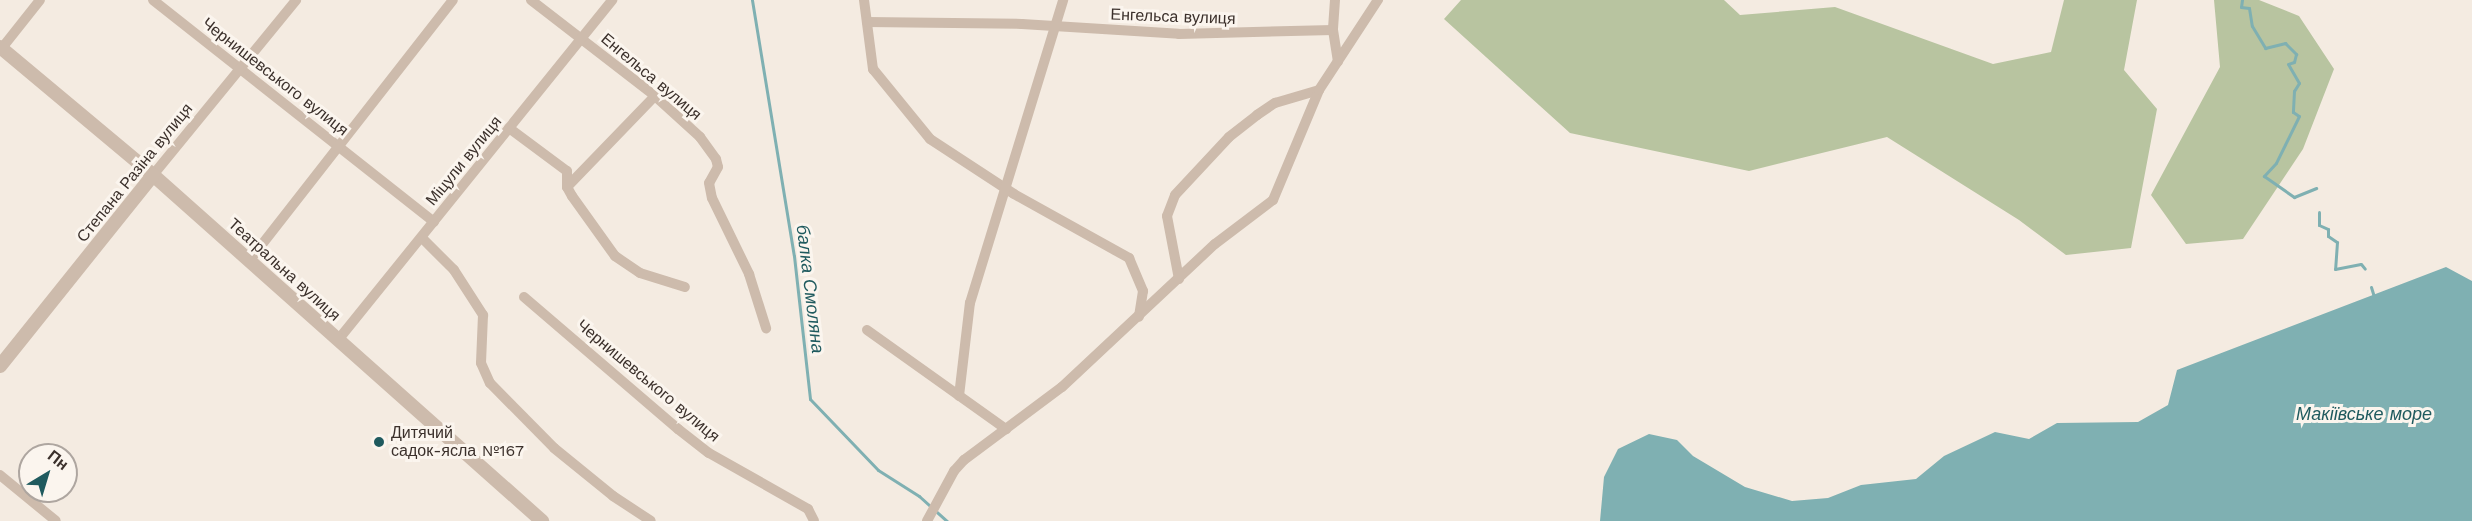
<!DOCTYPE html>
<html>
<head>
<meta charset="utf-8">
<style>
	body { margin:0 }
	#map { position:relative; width:2472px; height:521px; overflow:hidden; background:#f4ebe1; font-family:"Work Sans",sans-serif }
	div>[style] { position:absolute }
	.green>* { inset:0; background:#b8c4a0 }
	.water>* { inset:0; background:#7fb0b2 }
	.stream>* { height:3px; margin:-1.5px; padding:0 1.5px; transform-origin:1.5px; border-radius:1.5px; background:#7fb0b2 }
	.minor>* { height:10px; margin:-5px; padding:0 5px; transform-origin:5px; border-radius:5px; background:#cdbbac }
	.tertiary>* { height:14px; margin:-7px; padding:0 7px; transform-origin:7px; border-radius:7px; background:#cdbbac }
	.dots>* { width:16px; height:16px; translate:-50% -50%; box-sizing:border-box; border:3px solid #fbf5ee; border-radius:50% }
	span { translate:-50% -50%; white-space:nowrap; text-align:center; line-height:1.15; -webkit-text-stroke:6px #fbf5ee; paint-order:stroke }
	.street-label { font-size:16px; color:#3b302b }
	.poi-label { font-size:16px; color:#3b302b }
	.left { translate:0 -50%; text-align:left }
	.water-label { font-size:18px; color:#1f5a5e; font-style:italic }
	.north { position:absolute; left:18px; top:443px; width:60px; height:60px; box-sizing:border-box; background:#fbf5ee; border:2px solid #aea6a0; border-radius:50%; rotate:38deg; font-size:16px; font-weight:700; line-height:24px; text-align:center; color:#3b302b }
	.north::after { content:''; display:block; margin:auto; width:21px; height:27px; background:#1f5a5e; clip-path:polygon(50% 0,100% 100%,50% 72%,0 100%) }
</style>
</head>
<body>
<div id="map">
	<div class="green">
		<i style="clip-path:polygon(1461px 0,1724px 0,1740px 15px,1835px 7px,1993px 64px,2051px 52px,2064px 0,2137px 0,2124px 70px,2157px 109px,2131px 248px,2066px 255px,2019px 220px,1887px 137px,1749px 171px,1570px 133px,1444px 19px)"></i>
		<i style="clip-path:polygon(2214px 0,2259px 0,2299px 16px,2334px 69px,2303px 149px,2243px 239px,2186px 244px,2151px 195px,2220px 67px)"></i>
	</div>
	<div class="water">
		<i style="clip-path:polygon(2446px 267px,2472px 281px,2472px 521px,1600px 521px,1604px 477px,1618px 449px,1649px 434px,1677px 440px,1693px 456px,1745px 487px,1792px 501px,1828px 498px,1861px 485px,1916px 479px,1944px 456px,1995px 432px,2029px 439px,2057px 423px,2138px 422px,2168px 405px,2177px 370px)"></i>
	</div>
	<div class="stream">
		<i style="left:752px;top:0;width:259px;rotate:80.7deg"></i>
		<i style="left:794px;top:256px;width:144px;rotate:83.6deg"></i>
		<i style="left:810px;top:399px;width:98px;rotate:46.2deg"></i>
		<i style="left:878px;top:470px;width:49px;rotate:32.4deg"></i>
		<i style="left:919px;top:496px;width:38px;rotate:42deg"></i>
		<i style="left:2242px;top:0;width:7px;rotate:98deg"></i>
		<i style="left:2241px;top:7px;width:8px;rotate:7deg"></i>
		<i style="left:2249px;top:8px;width:18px;rotate:81deg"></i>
		<i style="left:2252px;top:26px;width:26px;rotate:59deg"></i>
		<i style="left:2265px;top:48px;width:21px;rotate:-14deg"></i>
		<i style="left:2285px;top:43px;width:16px;rotate:45deg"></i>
		<i style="left:2296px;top:54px;width:8px;rotate:104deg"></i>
		<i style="left:2294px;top:62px;width:6px;rotate:162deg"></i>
		<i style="left:2288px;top:64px;width:22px;rotate:60deg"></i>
		<i style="left:2299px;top:83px;width:9px;rotate:122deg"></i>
		<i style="left:2294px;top:91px;width:21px;rotate:93deg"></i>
		<i style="left:2293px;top:112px;width:7px;rotate:34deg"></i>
		<i style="left:2299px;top:116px;width:52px;rotate:116.1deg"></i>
		<i style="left:2276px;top:163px;width:18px;rotate:133deg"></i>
		<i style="left:2264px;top:176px;width:37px;rotate:35deg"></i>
		<i style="left:2294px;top:197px;width:24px;rotate:-22deg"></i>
		<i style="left:2319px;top:212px;width:13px;rotate:90deg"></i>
		<i style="left:2319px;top:225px;width:10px;rotate:24deg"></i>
		<i style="left:2328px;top:229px;width:7px;rotate:90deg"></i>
		<i style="left:2328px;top:236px;width:11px;rotate:34deg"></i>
		<i style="left:2337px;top:242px;width:27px;rotate:94deg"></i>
		<i style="left:2335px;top:269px;width:26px;rotate:-11deg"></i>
		<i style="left:2361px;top:264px;width:6px;rotate:51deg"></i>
		<i style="left:2371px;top:287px;width:10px;rotate:73deg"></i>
	</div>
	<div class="minor">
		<i style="left:153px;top:0;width:358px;rotate:38.3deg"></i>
		<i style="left:531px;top:0;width:157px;rotate:37.7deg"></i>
		<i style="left:655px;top:96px;width:61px;rotate:42.3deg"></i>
		<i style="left:700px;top:137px;width:27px;rotate:54deg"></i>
		<i style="left:716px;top:159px;width:8px;rotate:76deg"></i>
		<i style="left:718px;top:167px;width:18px;rotate:119deg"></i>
		<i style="left:709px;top:183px;width:15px;rotate:79deg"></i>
		<i style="left:712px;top:198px;width:85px;rotate:64deg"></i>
		<i style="left:749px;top:274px;width:57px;rotate:72.5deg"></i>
		<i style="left:864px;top:0;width:70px;rotate:82.6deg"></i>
		<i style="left:873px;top:69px;width:90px;rotate:50.8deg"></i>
		<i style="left:930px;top:139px;width:100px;rotate:33.2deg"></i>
		<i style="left:1014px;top:194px;width:132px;rotate:29.1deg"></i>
		<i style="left:1129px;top:258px;width:36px;rotate:67deg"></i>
		<i style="left:1143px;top:291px;width:26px;rotate:99deg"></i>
		<i style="left:1335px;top:0;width:30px;rotate:94deg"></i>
		<i style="left:1333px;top:30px;width:32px;rotate:81deg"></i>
		<i style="left:867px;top:22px;width:155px;rotate:0.7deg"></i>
		<i style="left:1022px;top:24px;width:157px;rotate:3.6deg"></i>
		<i style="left:1179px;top:34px;width:154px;rotate:-1.5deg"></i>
		<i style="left:2px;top:48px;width:61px;rotate:-51.6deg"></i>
		<i style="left:509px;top:128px;width:72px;rotate:36.6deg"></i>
		<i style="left:567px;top:171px;width:16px;rotate:90deg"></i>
		<i style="left:567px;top:187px;width:10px;rotate:61deg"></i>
		<i style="left:572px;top:196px;width:74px;rotate:54.4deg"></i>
		<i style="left:615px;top:256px;width:30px;rotate:34deg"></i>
		<i style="left:640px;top:273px;width:47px;rotate:17.3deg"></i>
		<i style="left:153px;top:175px;width:226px;rotate:-50.7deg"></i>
		<i style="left:567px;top:187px;width:127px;rotate:-46deg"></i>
		<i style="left:422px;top:238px;width:45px;rotate:45deg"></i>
		<i style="left:454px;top:270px;width:54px;rotate:57.2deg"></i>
		<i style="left:483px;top:315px;width:48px;rotate:92.4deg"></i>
		<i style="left:481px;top:363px;width:22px;rotate:66deg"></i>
		<i style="left:490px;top:383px;width:91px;rotate:45.4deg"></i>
		<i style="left:554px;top:448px;width:76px;rotate:39.1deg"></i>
		<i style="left:613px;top:496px;width:45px;rotate:33.3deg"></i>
		<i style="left:249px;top:261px;width:331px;rotate:-52deg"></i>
		<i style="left:1179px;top:279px;width:64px;rotate:-100.8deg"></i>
		<i style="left:1167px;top:216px;width:22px;rotate:-69deg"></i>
		<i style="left:1175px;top:195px;width:79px;rotate:-47deg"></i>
		<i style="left:1229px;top:137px;width:36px;rotate:-38deg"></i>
		<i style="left:1257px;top:115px;width:22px;rotate:-34deg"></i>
		<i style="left:1275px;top:103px;width:46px;rotate:-16.5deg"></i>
		<i style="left:524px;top:297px;width:203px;rotate:40.6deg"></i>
		<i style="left:678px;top:429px;width:39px;rotate:38deg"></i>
		<i style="left:709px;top:453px;width:114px;rotate:29.5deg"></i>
		<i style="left:808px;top:509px;width:13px;rotate:63deg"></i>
		<i style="left:867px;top:330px;width:171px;rotate:35.5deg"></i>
		<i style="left:338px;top:340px;width:437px;rotate:-51.1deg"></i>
		<i style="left:959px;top:396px;width:94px;rotate:-83.3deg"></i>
		<i style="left:970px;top:303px;width:317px;rotate:-72.9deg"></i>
		<i style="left:0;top:475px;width:72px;rotate:39.4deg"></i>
		<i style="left:927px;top:521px;width:57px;rotate:-61.6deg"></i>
		<i style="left:954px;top:471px;width:15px;rotate:-48deg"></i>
		<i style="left:964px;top:460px;width:122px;rotate:-36.7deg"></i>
		<i style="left:1062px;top:387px;width:209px;rotate:-43.1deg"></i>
		<i style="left:1215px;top:244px;width:73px;rotate:-37.2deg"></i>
		<i style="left:1273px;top:200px;width:119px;rotate:-67.3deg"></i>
		<i style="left:1319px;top:90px;width:108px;rotate:-56.8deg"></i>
	</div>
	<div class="tertiary">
		<i style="left:0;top:47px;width:199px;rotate:39.9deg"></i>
		<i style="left:153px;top:175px;width:521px;rotate:41.65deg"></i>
		<i style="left:0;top:366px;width:245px;rotate:-51.3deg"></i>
	</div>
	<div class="dots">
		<i style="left:379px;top:442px;background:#1f5a5e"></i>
	</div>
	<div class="street-label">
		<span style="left:1173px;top:17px;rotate:2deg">Енгельса вулиця</span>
		<span style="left:275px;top:77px;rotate:38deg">Чернишевського вулиця</span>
		<span style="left:651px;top:77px;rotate:40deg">Енгельса вулиця</span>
		<span style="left:464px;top:161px;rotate:-51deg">Міцули вулиця</span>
		<span style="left:135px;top:173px;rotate:-51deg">Степана Разіна вулиця</span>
		<span style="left:284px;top:270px;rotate:42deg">Театральна вулиця</span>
		<span style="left:648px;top:381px;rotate:40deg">Чернишевського вулиця</span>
	</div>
	<div class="poi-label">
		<span class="left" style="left:391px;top:442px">Дитячий<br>садок-ясла №167</span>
	</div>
	<div class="water-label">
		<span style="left:810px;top:289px;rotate:83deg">балка Смоляна</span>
		<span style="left:2364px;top:414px">Макіївське море</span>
	</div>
	<div class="north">Пн</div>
</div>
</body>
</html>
